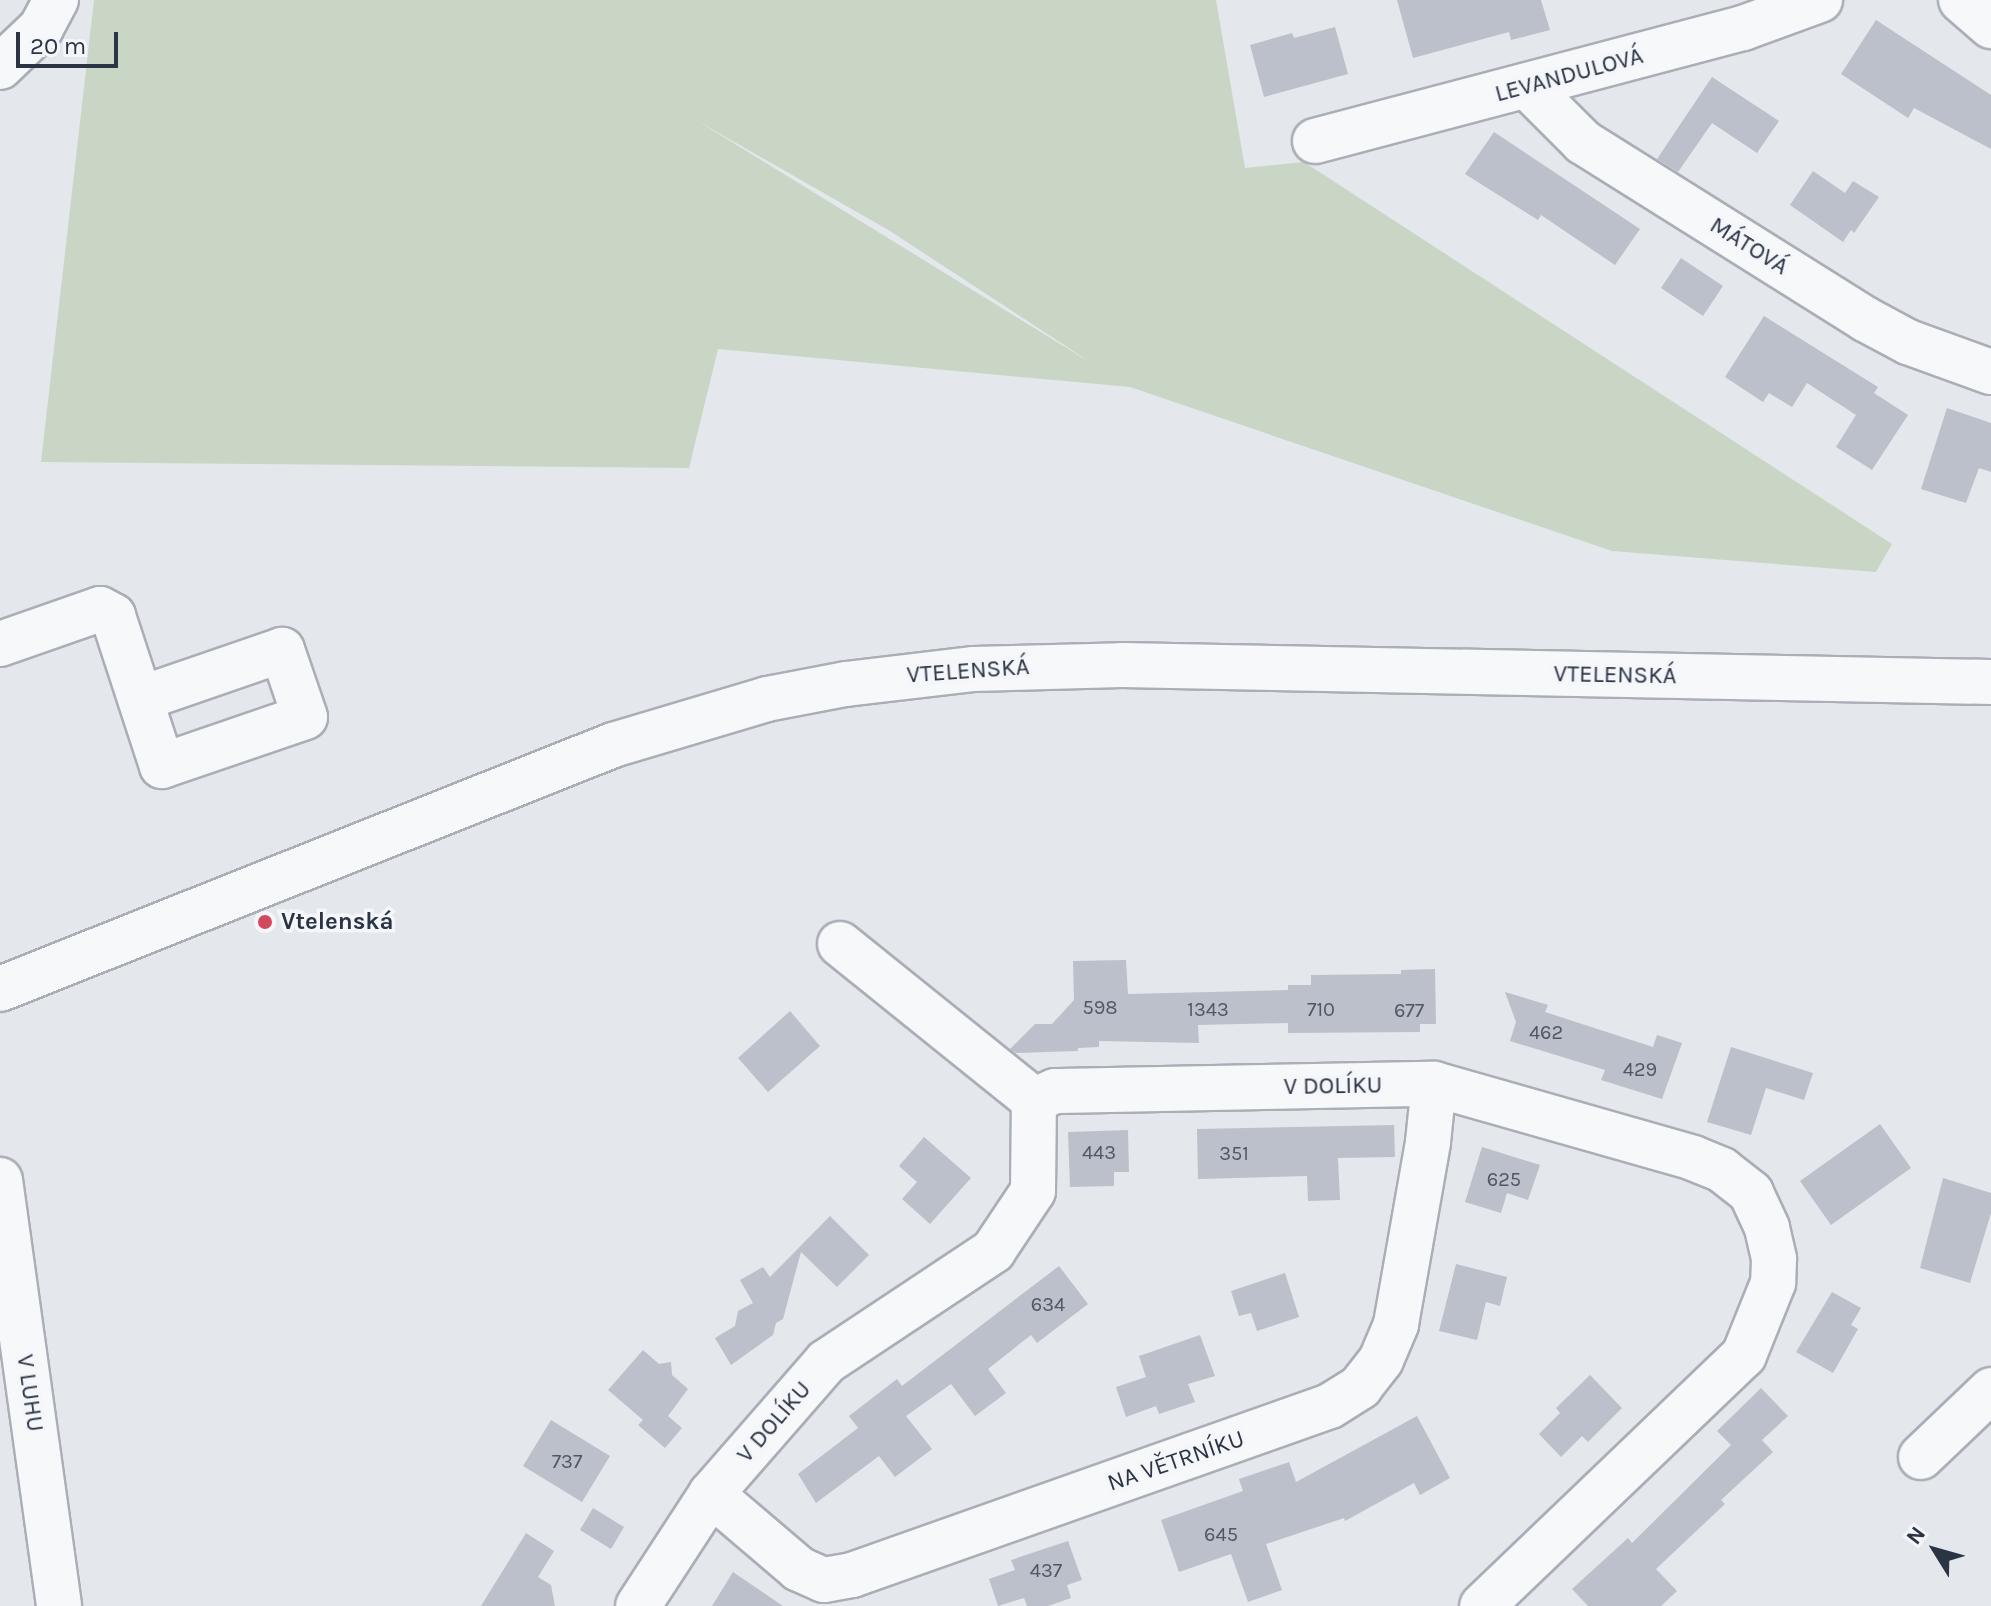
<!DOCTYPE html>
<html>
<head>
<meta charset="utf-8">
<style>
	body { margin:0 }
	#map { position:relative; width:1991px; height:1606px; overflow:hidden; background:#e4e7ec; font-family:Karla,sans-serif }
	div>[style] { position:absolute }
	.green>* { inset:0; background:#c9d6c5 }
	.building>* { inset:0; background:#bbc0ca }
	.roads { filter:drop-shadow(2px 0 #a9aeb7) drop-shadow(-2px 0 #a9aeb7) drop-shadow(0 2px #a9aeb7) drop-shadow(0 -2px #a9aeb7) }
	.minor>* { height:44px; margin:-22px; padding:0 22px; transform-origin:22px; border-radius:22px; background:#f7f8fa }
	.dots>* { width:22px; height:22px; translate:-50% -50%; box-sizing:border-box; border:4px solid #f4f6f9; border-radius:50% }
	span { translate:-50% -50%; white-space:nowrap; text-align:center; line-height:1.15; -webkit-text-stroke:7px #f4f6f9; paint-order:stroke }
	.number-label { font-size:20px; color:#4f5766 }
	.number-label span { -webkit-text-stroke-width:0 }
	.street-label { font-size:24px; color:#2b3445 }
	.poi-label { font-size:24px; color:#2b3445; font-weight:700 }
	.left { translate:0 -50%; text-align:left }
	.north { position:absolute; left:1895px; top:1510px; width:80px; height:80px; -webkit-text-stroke:6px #f4f6f9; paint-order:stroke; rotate:307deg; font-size:22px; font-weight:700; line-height:32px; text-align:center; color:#2b3445 }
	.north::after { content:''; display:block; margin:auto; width:28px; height:36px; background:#2b3445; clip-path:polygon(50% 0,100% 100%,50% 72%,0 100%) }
	.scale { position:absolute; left:16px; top:32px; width:102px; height:36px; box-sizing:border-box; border:4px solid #2b3445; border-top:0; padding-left:10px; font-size:24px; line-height:28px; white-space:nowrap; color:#2b3445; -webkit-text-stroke:6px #f4f6f9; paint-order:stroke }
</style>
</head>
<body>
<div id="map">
	<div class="green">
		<i style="clip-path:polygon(evenodd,94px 0,1216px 0,1245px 168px,1304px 162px,1892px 544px,1876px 572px,1612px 551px,1130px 387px,718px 349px,689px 468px,41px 462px,94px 0,696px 120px,890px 231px,1084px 358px,1083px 358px,696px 120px)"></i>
	</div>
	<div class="building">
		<i style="clip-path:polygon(1397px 0,1541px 0,1550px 30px,1511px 40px,1509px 32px,1413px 58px)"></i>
		<i style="clip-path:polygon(1876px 20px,1991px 95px,1991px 149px,1914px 108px,1908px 118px,1841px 74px)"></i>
		<i style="clip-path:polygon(1335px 27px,1348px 74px,1264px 97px,1250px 45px,1292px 33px,1294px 38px)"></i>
		<i style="clip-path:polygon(1712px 77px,1779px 121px,1757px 153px,1712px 123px,1678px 172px,1657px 159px)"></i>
		<i style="clip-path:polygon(1494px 132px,1640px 229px,1615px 265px,1541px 215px,1538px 220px,1465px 174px)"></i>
		<i style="clip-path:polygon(1813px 171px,1845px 193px,1853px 181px,1879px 197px,1854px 233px,1851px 230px,1843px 242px,1790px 205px)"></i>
		<i style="clip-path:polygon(1681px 258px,1723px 286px,1703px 316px,1661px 288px)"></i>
		<i style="clip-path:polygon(1764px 316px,1878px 387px,1874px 393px,1908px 415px,1872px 470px,1836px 447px,1856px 415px,1807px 383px,1792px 407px,1769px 393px,1763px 402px,1725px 377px)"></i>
		<i style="clip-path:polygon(1947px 408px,1991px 423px,1991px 472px,1979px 468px,1966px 503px,1921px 489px)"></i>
		<i style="clip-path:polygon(1126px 960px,1128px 994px,1288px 990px,1288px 985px,1311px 985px,1311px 975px,1401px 974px,1401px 970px,1435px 969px,1436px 1024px,1420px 1024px,1420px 1032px,1288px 1033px,1288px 1023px,1198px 1025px,1199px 1043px,1099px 1041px,1099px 1047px,1078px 1048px,1078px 1051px,1016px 1053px,1010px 1049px,1035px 1024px,1052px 1024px,1074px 1000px,1073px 961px)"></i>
		<i style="clip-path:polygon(1505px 992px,1548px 1005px,1545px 1012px,1653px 1047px,1657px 1035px,1682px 1043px,1662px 1099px,1601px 1080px,1605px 1070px,1510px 1041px,1516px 1022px)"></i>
		<i style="clip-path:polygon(790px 1011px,820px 1046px,768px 1092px,738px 1058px)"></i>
		<i style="clip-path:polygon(1731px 1047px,1813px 1073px,1804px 1100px,1766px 1088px,1751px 1135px,1707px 1122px)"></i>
		<i style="clip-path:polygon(1880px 1124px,1911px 1168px,1831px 1225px,1800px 1181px)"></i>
		<i style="clip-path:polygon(1394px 1125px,1395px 1157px,1338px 1158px,1340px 1200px,1308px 1201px,1307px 1176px,1198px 1179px,1197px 1129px)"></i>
		<i style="clip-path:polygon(1128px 1130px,1129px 1172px,1114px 1172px,1114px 1186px,1070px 1187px,1068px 1132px)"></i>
		<i style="clip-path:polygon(924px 1137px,971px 1178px,930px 1224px,902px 1199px,917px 1182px,899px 1166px)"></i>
		<i style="clip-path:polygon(1482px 1147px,1540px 1165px,1528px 1200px,1507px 1193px,1501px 1213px,1465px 1202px)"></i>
		<i style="clip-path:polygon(1943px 1178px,1991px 1193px,1991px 1213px,1970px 1283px,1920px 1268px)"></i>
		<i style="clip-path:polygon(830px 1216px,869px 1255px,837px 1287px,801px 1252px,783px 1319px,776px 1323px,773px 1335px,731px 1365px,715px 1338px,735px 1326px,738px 1311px,753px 1303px,740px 1280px,763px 1267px,770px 1277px)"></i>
		<i style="clip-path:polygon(1456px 1264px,1507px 1277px,1500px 1306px,1486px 1302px,1477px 1340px,1439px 1331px)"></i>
		<i style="clip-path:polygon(1059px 1266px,1088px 1304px,1037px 1343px,1031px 1335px,988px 1369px,1006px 1393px,975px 1416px,951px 1384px,906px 1416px,932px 1449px,895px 1477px,879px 1456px,816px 1503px,798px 1474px,858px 1428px,849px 1416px,897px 1379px,902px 1386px)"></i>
		<i style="clip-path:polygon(1285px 1273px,1299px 1317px,1257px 1331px,1251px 1313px,1239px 1316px,1231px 1291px)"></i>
		<i style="clip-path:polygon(1832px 1292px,1861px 1308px,1851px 1325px,1858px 1329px,1833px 1373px,1796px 1352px)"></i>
		<i style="clip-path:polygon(1200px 1335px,1215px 1376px,1188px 1384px,1195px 1402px,1159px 1414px,1156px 1406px,1126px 1417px,1116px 1387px,1146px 1377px,1139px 1356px)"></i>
		<i style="clip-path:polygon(643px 1350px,659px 1364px,671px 1362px,672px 1375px,688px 1389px,668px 1416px,682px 1428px,665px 1448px,638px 1425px,643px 1420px,608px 1390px)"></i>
		<i style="clip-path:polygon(1590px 1375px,1622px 1408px,1588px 1442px,1582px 1436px,1561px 1457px,1539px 1434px,1560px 1413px,1556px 1408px)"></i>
		<i style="clip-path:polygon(1761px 1388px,1788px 1416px,1762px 1440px,1773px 1452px,1721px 1500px,1725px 1504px,1656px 1569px,1677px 1591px,1661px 1606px,1588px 1606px,1572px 1589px,1628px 1538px,1632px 1543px,1731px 1445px,1717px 1431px)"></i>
		<i style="clip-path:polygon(1417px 1416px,1450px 1478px,1420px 1495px,1414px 1483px,1345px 1521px,1344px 1518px,1266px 1544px,1282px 1590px,1248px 1602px,1231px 1554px,1179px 1572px,1161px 1520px,1243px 1491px,1239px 1479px,1289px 1462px,1296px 1482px)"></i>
		<i style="clip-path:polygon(551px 1420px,610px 1456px,582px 1502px,523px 1466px)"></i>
		<i style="clip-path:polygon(593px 1508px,624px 1527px,611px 1549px,580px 1530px)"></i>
		<i style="clip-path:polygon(526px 1533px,554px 1551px,538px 1577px,551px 1585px,555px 1606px,481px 1606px)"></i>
		<i style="clip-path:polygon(1068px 1541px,1082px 1580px,1067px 1585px,1071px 1598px,1048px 1606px,1027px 1606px,1024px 1598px,998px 1606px,989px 1579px,1015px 1570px,1011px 1560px)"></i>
		<i style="clip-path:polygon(733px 1572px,783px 1606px,712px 1606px)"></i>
	</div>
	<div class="roads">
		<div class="minor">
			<i style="left:1961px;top:0;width:40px;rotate:41deg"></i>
			<i style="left:0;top:67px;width:57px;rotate:-43.6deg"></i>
			<i style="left:41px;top:28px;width:32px;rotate:-62deg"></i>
			<i style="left:1527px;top:86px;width:79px;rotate:45deg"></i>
			<i style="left:1583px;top:142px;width:333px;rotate:32.1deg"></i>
			<i style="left:1865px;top:319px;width:49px;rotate:28.1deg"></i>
			<i style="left:1908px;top:342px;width:88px;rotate:19.9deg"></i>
			<i style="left:1315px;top:141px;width:443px;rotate:-14.8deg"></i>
			<i style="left:1743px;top:28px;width:82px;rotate:-20deg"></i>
			<i style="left:0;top:644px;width:106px;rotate:-19.3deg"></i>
			<i style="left:100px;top:609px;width:15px;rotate:28deg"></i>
			<i style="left:113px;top:616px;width:158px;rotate:71.9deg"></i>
			<i style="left:162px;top:766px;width:151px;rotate:-18.9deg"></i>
			<i style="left:305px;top:717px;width:71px;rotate:-108.9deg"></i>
			<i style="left:282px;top:650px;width:150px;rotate:161deg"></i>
			<i style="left:840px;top:944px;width:249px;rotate:38.8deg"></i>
			<i style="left:0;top:989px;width:660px;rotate:-21.7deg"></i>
			<i style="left:613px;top:745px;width:161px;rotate:-16.6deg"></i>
			<i style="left:767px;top:699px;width:80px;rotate:-10.8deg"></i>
			<i style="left:846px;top:684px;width:129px;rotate:-6.7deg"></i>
			<i style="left:974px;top:669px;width:148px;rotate:-1.5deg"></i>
			<i style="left:1122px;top:665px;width:869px;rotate:1.12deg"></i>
			<i style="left:0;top:1180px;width:430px;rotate:82.1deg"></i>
			<i style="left:1921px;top:1457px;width:97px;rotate:-43.7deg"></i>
			<i style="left:711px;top:1494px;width:116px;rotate:40.4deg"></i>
			<i style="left:799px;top:1569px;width:27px;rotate:24deg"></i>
			<i style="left:824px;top:1580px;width:28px;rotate:-10deg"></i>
			<i style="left:852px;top:1575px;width:507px;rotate:-19.47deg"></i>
			<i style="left:1330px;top:1406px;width:36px;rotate:-32deg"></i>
			<i style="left:1360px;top:1387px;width:34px;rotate:-52deg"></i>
			<i style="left:1381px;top:1360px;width:39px;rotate:-67deg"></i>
			<i style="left:1396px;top:1324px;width:185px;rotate:-80deg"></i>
			<i style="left:1428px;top:1142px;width:58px;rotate:-84.1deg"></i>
			<i style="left:638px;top:1606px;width:134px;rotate:-56.9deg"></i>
			<i style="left:711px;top:1494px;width:175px;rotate:-48.9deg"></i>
			<i style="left:826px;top:1362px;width:201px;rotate:-33.6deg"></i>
			<i style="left:993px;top:1251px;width:72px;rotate:-56.3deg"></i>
			<i style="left:1033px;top:1191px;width:91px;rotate:-89.4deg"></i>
			<i style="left:1034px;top:1100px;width:23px;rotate:-23deg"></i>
			<i style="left:1055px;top:1091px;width:379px;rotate:-1.1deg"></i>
			<i style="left:1434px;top:1084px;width:269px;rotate:15.9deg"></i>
			<i style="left:1693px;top:1158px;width:31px;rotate:22deg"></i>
			<i style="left:1722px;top:1170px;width:37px;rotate:38deg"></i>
			<i style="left:1751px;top:1193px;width:38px;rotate:65deg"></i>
			<i style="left:1767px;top:1228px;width:32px;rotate:77deg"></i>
			<i style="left:1774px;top:1259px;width:24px;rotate:92deg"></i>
			<i style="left:1773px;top:1283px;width:78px;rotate:111.9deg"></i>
			<i style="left:1744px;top:1355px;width:363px;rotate:136.2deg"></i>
		</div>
	</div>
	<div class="dots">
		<i style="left:265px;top:922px;background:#d1495b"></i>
	</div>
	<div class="number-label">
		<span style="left:1100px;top:1007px">598</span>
		<span style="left:1208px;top:1009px">1343</span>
		<span style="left:1321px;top:1009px">710</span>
		<span style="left:1409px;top:1010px">677</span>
		<span style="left:1546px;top:1032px">462</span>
		<span style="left:1640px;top:1069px">429</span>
		<span style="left:1099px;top:1152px">443</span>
		<span style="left:1234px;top:1153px">351</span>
		<span style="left:1504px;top:1179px">625</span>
		<span style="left:1048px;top:1304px">634</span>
		<span style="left:567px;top:1461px">737</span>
		<span style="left:1221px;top:1534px">645</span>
		<span style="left:1046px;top:1570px">437</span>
	</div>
	<div class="street-label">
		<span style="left:1569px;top:75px;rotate:-15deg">LEVANDULOVÁ</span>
		<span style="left:1749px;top:246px;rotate:32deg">MÁTOVÁ</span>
		<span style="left:968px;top:671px;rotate:-4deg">VTELENSKÁ</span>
		<span style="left:1615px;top:675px;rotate:1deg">VTELENSKÁ</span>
		<span style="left:1333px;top:1086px;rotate:-1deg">V DOLÍKU</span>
		<span style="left:30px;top:1393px;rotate:82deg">V LUHU</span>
		<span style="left:774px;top:1422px;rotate:-49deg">V DOLÍKU</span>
		<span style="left:1176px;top:1461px;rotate:-19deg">NA VĚTRNÍKU</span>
	</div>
	<div class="poi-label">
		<span class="left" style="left:281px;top:922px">Vtelenská</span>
	</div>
	<div class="north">N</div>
	<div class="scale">20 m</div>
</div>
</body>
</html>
